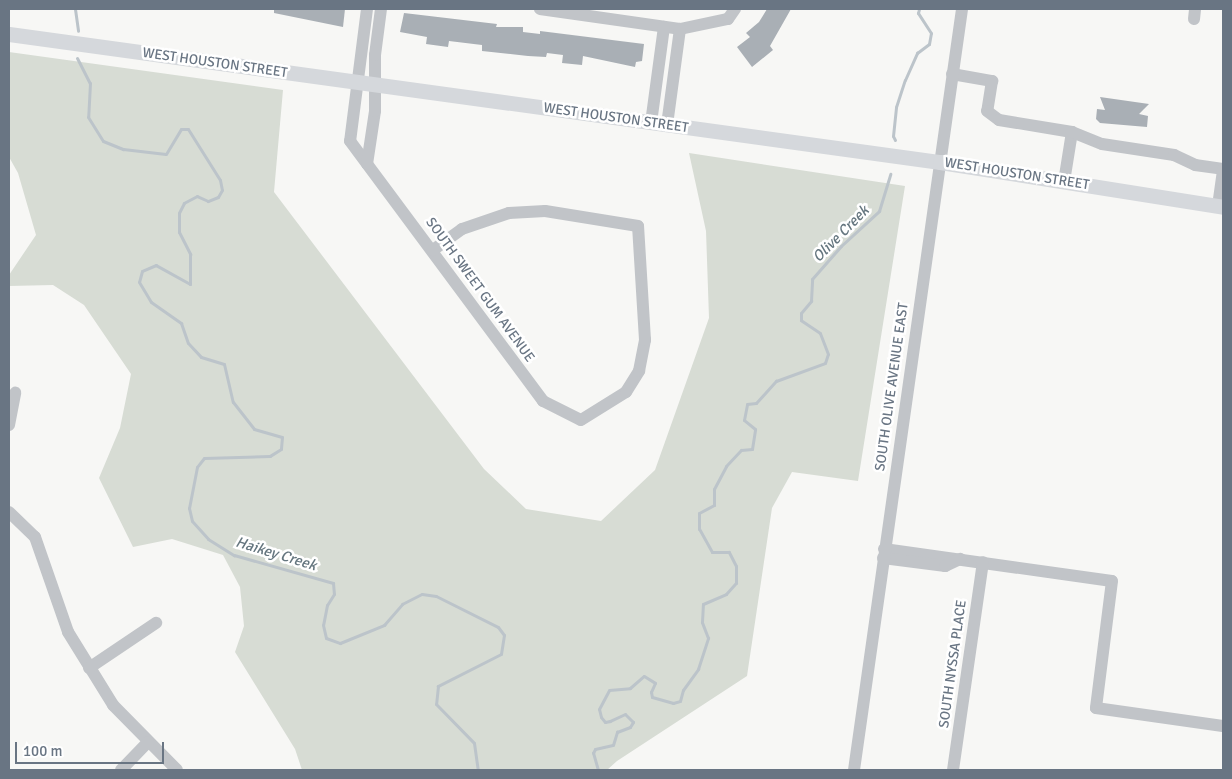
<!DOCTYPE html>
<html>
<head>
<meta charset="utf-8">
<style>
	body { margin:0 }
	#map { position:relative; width:1232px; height:779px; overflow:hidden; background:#f7f7f5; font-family:Signika,sans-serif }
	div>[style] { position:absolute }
	.green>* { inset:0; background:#d7dcd4 }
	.stream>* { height:3px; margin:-1.5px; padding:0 1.5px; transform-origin:1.5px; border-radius:1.5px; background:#bcc4ca }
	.building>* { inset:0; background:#a9afb5 }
	.minor>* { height:12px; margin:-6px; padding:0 6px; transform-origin:6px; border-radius:6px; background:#c1c4c8 }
	.major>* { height:15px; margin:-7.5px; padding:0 7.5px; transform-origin:7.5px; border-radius:7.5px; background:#d5d8dc }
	span { translate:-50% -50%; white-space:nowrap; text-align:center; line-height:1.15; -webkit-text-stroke:5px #fff; paint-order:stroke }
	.street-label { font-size:14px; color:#697583 }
	.water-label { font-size:15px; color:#65767f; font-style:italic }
	.frame { position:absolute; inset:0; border:10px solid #697583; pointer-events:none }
	.scale { position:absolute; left:15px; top:742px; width:149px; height:22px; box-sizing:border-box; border:2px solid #697583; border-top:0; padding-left:6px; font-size:15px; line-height:18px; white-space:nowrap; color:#697583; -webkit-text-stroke:4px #fff; paint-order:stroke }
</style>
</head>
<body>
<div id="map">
	<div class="green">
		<i style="clip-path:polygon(9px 52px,283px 90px,274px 192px,484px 469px,526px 509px,601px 521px,655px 470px,709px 318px,706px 231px,689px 153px,905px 186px,858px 481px,792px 472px,772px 508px,747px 676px,617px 761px,607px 770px,302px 770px,295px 749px,235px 652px,244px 626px,240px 587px,223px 555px,172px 539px,133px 547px,99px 478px,120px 428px,131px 374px,84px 305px,53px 285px,9px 286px,9px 275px,36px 235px,18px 173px,9px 157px)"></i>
	</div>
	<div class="stream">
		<i style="left:75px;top:9px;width:22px;rotate:82deg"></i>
		<i style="left:77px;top:58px;width:28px;rotate:63deg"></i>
		<i style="left:90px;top:83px;width:34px;rotate:93deg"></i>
		<i style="left:88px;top:117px;width:28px;rotate:58deg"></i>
		<i style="left:103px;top:141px;width:22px;rotate:22deg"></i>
		<i style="left:123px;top:149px;width:43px;rotate:6.6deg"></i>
		<i style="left:166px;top:154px;width:29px;rotate:-59deg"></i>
		<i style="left:181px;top:129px;width:7px"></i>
		<i style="left:188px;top:129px;width:60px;rotate:57.9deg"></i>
		<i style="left:220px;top:180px;width:10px;rotate:79deg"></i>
		<i style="left:222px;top:190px;width:8px;rotate:120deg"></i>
		<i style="left:218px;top:197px;width:11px;rotate:158deg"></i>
		<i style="left:208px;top:201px;width:12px;rotate:-156deg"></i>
		<i style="left:197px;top:196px;width:15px;rotate:152deg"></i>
		<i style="left:184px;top:203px;width:11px;rotate:117deg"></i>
		<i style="left:179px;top:213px;width:19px;rotate:90deg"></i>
		<i style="left:179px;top:232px;width:25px;rotate:63deg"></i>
		<i style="left:190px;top:254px;width:30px;rotate:90deg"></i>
		<i style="left:190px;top:284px;width:39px;rotate:-151deg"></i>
		<i style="left:156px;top:265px;width:15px;rotate:157deg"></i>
		<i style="left:142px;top:271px;width:11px;rotate:105deg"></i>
		<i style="left:139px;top:282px;width:23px;rotate:59deg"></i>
		<i style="left:151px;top:302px;width:37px;rotate:35deg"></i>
		<i style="left:181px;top:323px;width:21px;rotate:71deg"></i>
		<i style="left:188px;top:343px;width:19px;rotate:47deg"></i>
		<i style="left:201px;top:357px;width:24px;rotate:17deg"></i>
		<i style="left:224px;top:364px;width:39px;rotate:77deg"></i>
		<i style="left:233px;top:402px;width:34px;rotate:52deg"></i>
		<i style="left:254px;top:429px;width:29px;rotate:16deg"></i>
		<i style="left:282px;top:437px;width:12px;rotate:95deg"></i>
		<i style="left:281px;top:449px;width:13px;rotate:148deg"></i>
		<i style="left:270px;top:456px;width:66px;rotate:178.3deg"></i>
		<i style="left:204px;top:458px;width:11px;rotate:128deg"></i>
		<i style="left:197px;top:467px;width:42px;rotate:101deg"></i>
		<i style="left:189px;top:508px;width:13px;rotate:77deg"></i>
		<i style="left:192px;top:521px;width:24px;rotate:48deg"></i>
		<i style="left:208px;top:539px;width:31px;rotate:32deg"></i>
		<i style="left:234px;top:555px;width:103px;rotate:15.8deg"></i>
		<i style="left:333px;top:583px;width:11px;rotate:85deg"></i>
		<i style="left:334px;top:594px;width:13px;rotate:122deg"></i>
		<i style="left:327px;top:605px;width:20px;rotate:101deg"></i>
		<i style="left:323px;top:625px;width:13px;rotate:77deg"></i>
		<i style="left:326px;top:638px;width:15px;rotate:20deg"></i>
		<i style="left:340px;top:643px;width:48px;rotate:-22.2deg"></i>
		<i style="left:384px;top:625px;width:28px;rotate:-49deg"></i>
		<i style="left:402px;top:604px;width:22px;rotate:-27deg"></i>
		<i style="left:422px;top:594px;width:14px;rotate:8deg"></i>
		<i style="left:436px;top:596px;width:69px;rotate:26.6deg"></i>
		<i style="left:498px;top:627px;width:10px;rotate:53deg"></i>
		<i style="left:504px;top:635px;width:19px;rotate:99deg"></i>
		<i style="left:501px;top:654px;width:71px;rotate:153.1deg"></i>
		<i style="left:438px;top:686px;width:18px;rotate:96deg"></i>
		<i style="left:436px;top:704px;width:54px;rotate:45.7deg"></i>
		<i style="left:474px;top:743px;width:27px;rotate:82deg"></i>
		<i style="left:895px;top:140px;width:4px;rotate:-117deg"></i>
		<i style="left:893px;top:136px;width:29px;rotate:-84deg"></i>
		<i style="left:896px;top:107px;width:28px;rotate:-72deg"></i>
		<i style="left:905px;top:80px;width:30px;rotate:-66deg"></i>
		<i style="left:917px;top:53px;width:15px;rotate:-37deg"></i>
		<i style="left:929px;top:44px;width:11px;rotate:-80deg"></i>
		<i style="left:931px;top:33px;width:24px;rotate:-123deg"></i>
		<i style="left:918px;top:13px;width:4px;rotate:-76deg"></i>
		<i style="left:598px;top:770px;width:18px;rotate:-106deg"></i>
		<i style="left:593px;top:753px;width:4px;rotate:-63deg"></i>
		<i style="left:595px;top:749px;width:18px;rotate:-13deg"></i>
		<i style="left:613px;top:745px;width:14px;rotate:-73deg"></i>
		<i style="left:617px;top:732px;width:14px;rotate:-21deg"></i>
		<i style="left:630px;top:727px;width:6px;rotate:-59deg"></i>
		<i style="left:633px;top:722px;width:11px;rotate:-135deg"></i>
		<i style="left:625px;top:714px;width:17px;rotate:155deg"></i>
		<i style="left:610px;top:721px;width:5px;rotate:169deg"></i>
		<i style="left:605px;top:722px;width:6px;rotate:-129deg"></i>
		<i style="left:601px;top:717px;width:8px;rotate:-104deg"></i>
		<i style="left:599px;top:709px;width:21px;rotate:-62deg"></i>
		<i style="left:609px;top:690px;width:21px;rotate:-5deg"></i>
		<i style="left:630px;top:688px;width:18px;rotate:-41deg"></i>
		<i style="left:644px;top:676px;width:13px;rotate:32deg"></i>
		<i style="left:655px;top:683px;width:10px;rotate:114deg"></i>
		<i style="left:651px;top:692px;width:5px;rotate:79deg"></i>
		<i style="left:652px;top:697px;width:22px;rotate:16deg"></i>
		<i style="left:673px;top:703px;width:7px;rotate:-16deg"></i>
		<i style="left:680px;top:701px;width:11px;rotate:-75deg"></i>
		<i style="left:683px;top:690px;width:26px;rotate:-54deg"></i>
		<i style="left:698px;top:669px;width:33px;rotate:-72deg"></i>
		<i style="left:708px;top:638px;width:17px;rotate:-111deg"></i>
		<i style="left:702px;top:622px;width:18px;rotate:-87deg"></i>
		<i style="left:703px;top:604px;width:25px;rotate:-23deg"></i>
		<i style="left:726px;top:594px;width:15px;rotate:-48deg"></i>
		<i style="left:736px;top:583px;width:17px;rotate:-90deg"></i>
		<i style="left:736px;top:566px;width:16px;rotate:-117deg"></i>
		<i style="left:729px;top:552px;width:17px;rotate:180deg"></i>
		<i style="left:712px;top:552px;width:26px;rotate:-119deg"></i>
		<i style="left:699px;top:529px;width:16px;rotate:-90deg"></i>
		<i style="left:699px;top:513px;width:17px;rotate:-28deg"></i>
		<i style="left:714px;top:505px;width:16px;rotate:-90deg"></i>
		<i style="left:714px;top:489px;width:26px;rotate:-62deg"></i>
		<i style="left:726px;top:466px;width:22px;rotate:-47deg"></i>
		<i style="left:741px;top:450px;width:11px;rotate:-5deg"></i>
		<i style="left:752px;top:449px;width:20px;rotate:-81deg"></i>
		<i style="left:755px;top:429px;width:14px;rotate:-141deg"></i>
		<i style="left:744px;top:420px;width:16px;rotate:-79deg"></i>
		<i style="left:747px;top:404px;width:9px;rotate:-6deg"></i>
		<i style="left:756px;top:403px;width:30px;rotate:-48deg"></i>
		<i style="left:776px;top:381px;width:52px;rotate:-20.2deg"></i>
		<i style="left:825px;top:363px;width:9px;rotate:-72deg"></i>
		<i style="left:828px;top:354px;width:22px;rotate:-111deg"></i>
		<i style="left:820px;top:333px;width:23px;rotate:-146deg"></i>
		<i style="left:801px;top:320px;width:7px;rotate:-90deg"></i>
		<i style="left:801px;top:313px;width:16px;rotate:-50deg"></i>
		<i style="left:811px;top:301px;width:22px;rotate:-87deg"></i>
		<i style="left:812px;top:279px;width:44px;rotate:-48.7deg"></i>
		<i style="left:841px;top:246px;width:52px;rotate:-42.6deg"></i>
		<i style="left:879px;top:211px;width:39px;rotate:-73deg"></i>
	</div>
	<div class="building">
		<i style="clip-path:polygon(274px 9px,345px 9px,343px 27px,274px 13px)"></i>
		<i style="clip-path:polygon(767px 9px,791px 9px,770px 46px,773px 50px,752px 67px,737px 47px,750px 37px,746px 33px,759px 22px)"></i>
		<i style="clip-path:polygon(404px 13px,497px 24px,496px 27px,523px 27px,523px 32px,540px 34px,540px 31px,644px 44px,642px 61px,636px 62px,635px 67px,583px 56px,582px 65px,562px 63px,563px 55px,547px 53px,546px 57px,528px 56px,482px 51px,482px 45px,449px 41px,448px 47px,426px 44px,427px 37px,400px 32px)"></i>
		<i style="clip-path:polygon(1100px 97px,1149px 104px,1139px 114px,1148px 116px,1147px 127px,1100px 123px,1096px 119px,1097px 109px,1105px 110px)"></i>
	</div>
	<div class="minor">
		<i style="left:367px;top:9px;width:133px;rotate:97.3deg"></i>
		<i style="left:350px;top:141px;width:324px;rotate:53.4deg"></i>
		<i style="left:543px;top:401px;width:42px;rotate:26.6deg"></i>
		<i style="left:581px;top:420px;width:53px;rotate:-31.9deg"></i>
		<i style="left:626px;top:392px;width:25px;rotate:-58deg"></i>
		<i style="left:639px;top:371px;width:32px;rotate:-79deg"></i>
		<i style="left:645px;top:340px;width:114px;rotate:-93.5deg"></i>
		<i style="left:638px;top:226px;width:94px;rotate:-170.8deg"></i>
		<i style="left:545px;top:211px;width:36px;rotate:177deg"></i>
		<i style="left:509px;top:213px;width:50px;rotate:161.2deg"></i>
		<i style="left:462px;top:229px;width:36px;rotate:144deg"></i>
		<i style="left:540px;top:9px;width:141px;rotate:8.1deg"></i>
		<i style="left:680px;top:29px;width:49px;rotate:-11.8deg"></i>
		<i style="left:728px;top:19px;width:12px;rotate:-55deg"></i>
		<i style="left:1194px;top:19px;width:10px;rotate:-84deg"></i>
		<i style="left:952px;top:74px;width:41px;rotate:9.9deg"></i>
		<i style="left:992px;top:81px;width:30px;rotate:99deg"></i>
		<i style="left:987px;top:111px;width:15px;rotate:37deg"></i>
		<i style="left:999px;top:120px;width:74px;rotate:9.3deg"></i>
		<i style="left:1072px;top:132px;width:51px;rotate:99.1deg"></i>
		<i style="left:651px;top:123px;width:97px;rotate:-82.3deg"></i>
		<i style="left:667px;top:125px;width:97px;rotate:-82.3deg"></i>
		<i style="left:1072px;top:132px;width:32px;rotate:22deg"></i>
		<i style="left:1102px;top:144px;width:73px;rotate:8.7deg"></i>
		<i style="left:1174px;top:155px;width:23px;rotate:25deg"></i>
		<i style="left:1195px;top:165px;width:28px;rotate:8deg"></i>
		<i style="left:367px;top:164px;width:54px;rotate:-81.4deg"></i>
		<i style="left:375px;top:111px;width:56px;rotate:-90deg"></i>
		<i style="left:375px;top:55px;width:46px;rotate:-82.6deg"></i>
		<i style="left:1218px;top:206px;width:37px;rotate:-82deg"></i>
		<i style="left:9px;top:425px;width:33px;rotate:-79deg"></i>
		<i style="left:9px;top:512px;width:36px;rotate:44deg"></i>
		<i style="left:35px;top:537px;width:101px;rotate:70.8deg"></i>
		<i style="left:68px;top:632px;width:86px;rotate:58.3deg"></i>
		<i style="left:113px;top:705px;width:91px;rotate:45.4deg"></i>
		<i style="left:884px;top:549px;width:230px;rotate:8deg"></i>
		<i style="left:1112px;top:581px;width:128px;rotate:97.2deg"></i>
		<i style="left:1096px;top:708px;width:128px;rotate:8.1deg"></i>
		<i style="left:883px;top:558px;width:63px;rotate:7.4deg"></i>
		<i style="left:945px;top:566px;width:17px;rotate:-25deg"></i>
		<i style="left:89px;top:668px;width:81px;rotate:-33.9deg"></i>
		<i style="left:121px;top:770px;width:39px;rotate:-46deg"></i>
		<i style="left:854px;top:770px;width:769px;rotate:-81.92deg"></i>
		<i style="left:953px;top:770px;width:210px;rotate:-81.8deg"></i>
	</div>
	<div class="major">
		<i style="left:9px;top:34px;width:940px;rotate:7.83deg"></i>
		<i style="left:940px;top:162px;width:287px;rotate:9deg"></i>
	</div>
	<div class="street-label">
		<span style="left:215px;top:63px;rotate:8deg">WEST HOUSTON STREET</span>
		<span style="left:616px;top:118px;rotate:8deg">WEST HOUSTON STREET</span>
		<span style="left:1017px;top:174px;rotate:9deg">WEST HOUSTON STREET</span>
		<span style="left:480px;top:290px;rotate:54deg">SOUTH SWEET GUM AVENUE</span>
		<span style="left:892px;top:387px;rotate:-82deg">SOUTH OLIVE AVENUE EAST</span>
		<span style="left:953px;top:664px;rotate:-82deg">SOUTH NYSSA PLACE</span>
	</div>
	<div class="water-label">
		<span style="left:841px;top:234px;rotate:-45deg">Olive Creek</span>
		<span style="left:276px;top:554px;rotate:17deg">Haikey Creek</span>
	</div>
	<div class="frame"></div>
	<div class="scale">100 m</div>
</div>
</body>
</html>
